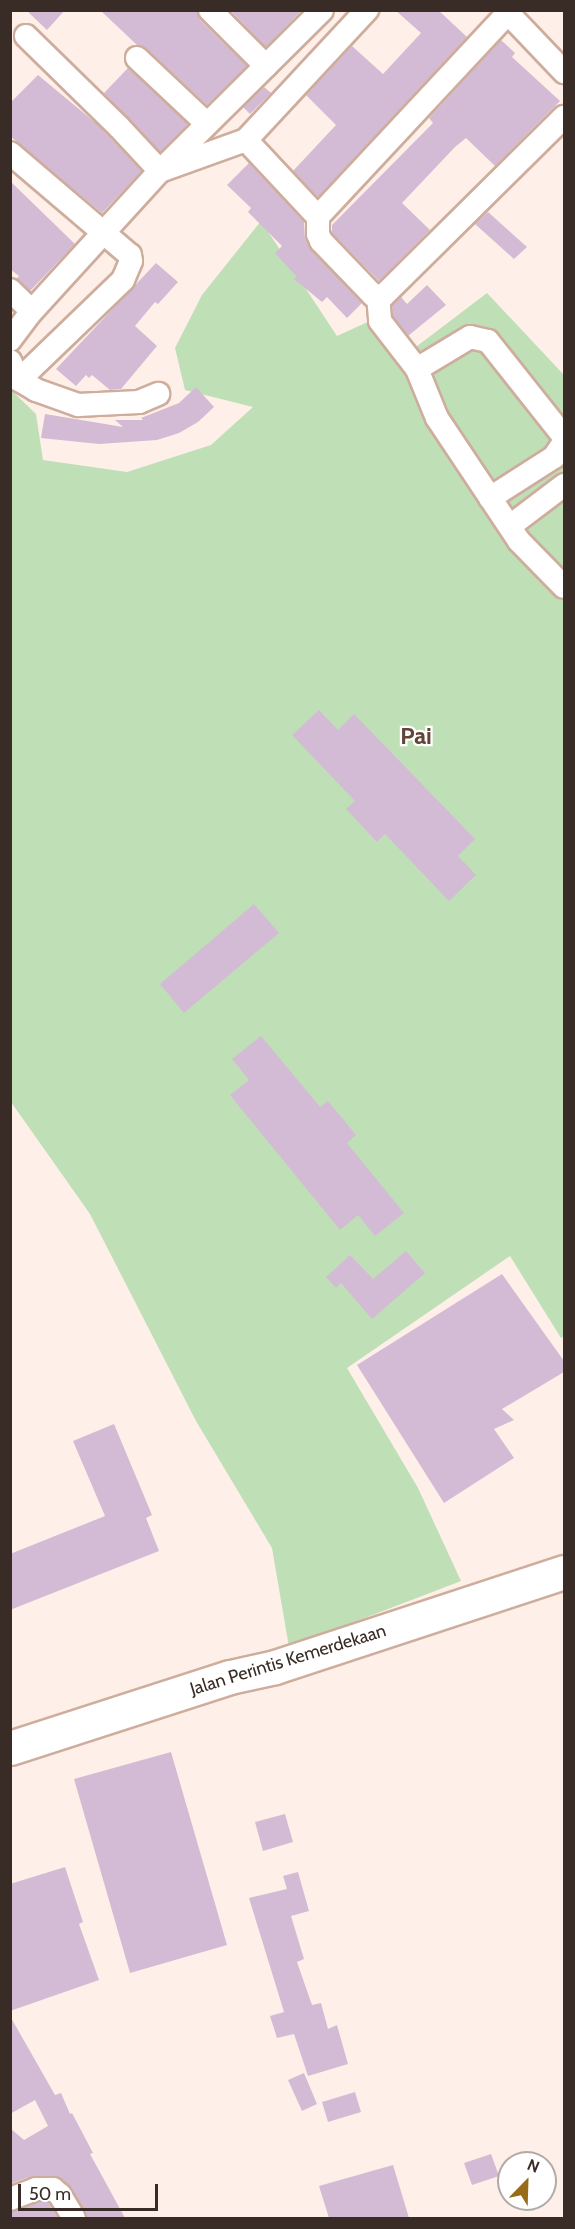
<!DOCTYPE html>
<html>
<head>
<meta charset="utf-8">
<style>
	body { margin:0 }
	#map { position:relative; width:575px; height:2229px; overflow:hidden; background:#feefe8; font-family:Cabin,sans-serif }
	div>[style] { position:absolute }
	.green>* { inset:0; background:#bfdfb7 }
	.building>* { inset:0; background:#d4bbd5 }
	.roads { filter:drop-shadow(2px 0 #cead9d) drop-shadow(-2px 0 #cead9d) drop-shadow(0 2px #cead9d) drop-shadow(0 -2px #cead9d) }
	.minor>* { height:22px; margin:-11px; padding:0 11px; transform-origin:11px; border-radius:11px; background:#fff }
	.highway>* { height:33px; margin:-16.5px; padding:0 16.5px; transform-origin:16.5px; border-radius:16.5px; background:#fff }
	span { translate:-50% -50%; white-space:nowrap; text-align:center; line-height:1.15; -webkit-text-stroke:4.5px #fff; paint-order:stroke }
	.street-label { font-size:18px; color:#392c26 }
	.district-label { font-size:24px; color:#614537; font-weight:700 }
	.frame { position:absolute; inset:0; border:12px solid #392c26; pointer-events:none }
	.north { position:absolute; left:497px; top:2151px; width:60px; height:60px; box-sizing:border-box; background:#fff; border:2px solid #b0aba8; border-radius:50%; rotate:23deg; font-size:16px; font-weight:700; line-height:24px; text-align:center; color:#392c26 }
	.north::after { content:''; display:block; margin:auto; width:21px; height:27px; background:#976b18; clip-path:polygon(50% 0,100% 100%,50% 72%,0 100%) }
	.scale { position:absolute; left:18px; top:2184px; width:140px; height:27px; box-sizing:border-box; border:3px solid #392c26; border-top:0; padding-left:8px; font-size:18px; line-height:21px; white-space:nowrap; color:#392c26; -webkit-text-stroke:4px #fff; paint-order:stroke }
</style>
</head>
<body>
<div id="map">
	<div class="green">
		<i style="clip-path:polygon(261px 221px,337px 336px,372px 320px,408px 353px,487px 293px,564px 375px,564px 1336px,561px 1338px,510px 1256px,347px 1368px,418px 1488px,461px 1581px,289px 1647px,272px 1548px,196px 1421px,90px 1214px,11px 1102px,10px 389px,36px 414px,43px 460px,127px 472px,211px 445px,253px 407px,185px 390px,175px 348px,202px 295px)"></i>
	</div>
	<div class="building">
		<i style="clip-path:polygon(26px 10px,65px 10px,47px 30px)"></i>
		<i style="clip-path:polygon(100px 10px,197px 10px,200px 20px,247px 66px,207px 105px,146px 48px,137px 45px)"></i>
		<i style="clip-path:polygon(230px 10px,302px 10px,266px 47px)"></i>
		<i style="clip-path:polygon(395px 10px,438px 10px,467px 37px,318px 197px,293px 171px,336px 125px,306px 95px,352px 46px,383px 74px,421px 33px)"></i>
		<i style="clip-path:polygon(501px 40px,515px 53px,512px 57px,560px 101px,495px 166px,466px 138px,455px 147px,402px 203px,430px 230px,379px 281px,332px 233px,332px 225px,433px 123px,429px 118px)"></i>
		<i style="clip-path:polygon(128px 68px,188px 124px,160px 152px,104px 93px)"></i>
		<i style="clip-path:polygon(38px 75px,97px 124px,142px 171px,102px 213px,10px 136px,10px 103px)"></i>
		<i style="clip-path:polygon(264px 87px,271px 93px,250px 114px,243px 107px)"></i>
		<i style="clip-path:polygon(249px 163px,304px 222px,305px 239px,311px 250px,362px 303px,347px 318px,327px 297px,322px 302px,294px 279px,297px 277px,275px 253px,282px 246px,248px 212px,251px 208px,227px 185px)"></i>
		<i style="clip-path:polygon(10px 181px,75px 244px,30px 291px,16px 279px,19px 276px,10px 269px)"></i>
		<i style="clip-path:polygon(488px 212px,527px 247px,514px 259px,475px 224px)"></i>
		<i style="clip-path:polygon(156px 263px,178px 282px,158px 304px,155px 302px,135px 326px,157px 346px,121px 389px,110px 390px,92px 375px,89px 378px,86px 375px,76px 386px,56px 369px)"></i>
		<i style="clip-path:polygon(427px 285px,446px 305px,408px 336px,393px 316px,392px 306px,401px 297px,407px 304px)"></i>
		<i style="clip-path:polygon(196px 387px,214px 407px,198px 422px,179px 433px,157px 440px,99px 444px,41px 438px,45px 414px,123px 427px,115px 420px,143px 420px,141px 418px,179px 403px)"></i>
		<i style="clip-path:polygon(319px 710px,338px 730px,354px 714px,475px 839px,458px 856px,476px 875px,449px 901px,385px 834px,377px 842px,346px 809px,355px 801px,292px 735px)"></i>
		<i style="clip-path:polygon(254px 904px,279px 933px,184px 1013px,160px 984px)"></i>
		<i style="clip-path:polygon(261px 1036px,320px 1107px,328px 1101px,356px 1135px,347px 1143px,404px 1213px,375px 1236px,358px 1215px,340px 1230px,230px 1095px,249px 1080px,232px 1059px)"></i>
		<i style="clip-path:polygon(406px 1251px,425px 1273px,372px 1319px,341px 1283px,336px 1288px,326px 1277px,350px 1255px,373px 1279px)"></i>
		<i style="clip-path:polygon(502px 1274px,564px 1361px,564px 1372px,502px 1409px,514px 1420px,494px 1429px,514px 1458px,444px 1503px,357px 1365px)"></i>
		<i style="clip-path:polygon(114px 1424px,152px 1515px,146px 1518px,159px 1551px,10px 1610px,10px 1554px,105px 1516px,73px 1441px)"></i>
		<i style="clip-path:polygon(171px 1752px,227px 1945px,130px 1973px,74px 1779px)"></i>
		<i style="clip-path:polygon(285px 1814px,293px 1842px,263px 1851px,255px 1822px)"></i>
		<i style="clip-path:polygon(65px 1867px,83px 1922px,79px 1924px,99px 1980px,10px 2011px,10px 1884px)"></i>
		<i style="clip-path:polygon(298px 1872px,309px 1911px,291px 1916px,304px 1959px,297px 1962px,312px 2005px,321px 2003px,328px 2029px,337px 2025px,348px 2064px,308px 2076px,294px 2034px,277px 2038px,270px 2016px,284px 2012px,249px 1898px,287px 1889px,283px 1876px)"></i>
		<i style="clip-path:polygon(10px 2016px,55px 2095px,61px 2093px,70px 2114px,72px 2113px,93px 2153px,90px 2154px,125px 2218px,87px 2218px,71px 2188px,54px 2176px,32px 2176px,10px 2184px,10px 2128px,24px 2140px,48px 2126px,35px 2100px,10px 2114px)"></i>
		<i style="clip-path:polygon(304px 2073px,317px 2104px,302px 2111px,288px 2080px)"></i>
		<i style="clip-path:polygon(355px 2092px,361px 2112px,328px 2122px,322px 2102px)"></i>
		<i style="clip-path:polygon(491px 2154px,499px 2176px,472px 2185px,464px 2163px)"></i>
		<i style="clip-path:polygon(393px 2165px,409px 2218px,329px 2218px,319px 2186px)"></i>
		<i style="clip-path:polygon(39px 2202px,48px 2202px,58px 2218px,10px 2218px,10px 2212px)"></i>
	</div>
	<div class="roads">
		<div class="minor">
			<i style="left:210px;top:10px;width:79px;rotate:45deg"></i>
			<i style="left:505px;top:10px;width:86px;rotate:46.4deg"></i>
			<i style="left:507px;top:14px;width:277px;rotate:133deg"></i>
			<i style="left:318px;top:217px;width:17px;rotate:90deg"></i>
			<i style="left:318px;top:234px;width:8px;rotate:67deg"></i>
			<i style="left:321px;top:241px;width:75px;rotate:46.1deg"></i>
			<i style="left:373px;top:295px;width:10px;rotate:6deg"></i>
			<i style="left:383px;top:296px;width:255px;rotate:-44.7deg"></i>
			<i style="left:26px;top:36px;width:130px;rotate:44.4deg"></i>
			<i style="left:119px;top:127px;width:60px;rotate:47deg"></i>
			<i style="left:160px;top:171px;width:228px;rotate:-44.8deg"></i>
			<i style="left:137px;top:58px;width:96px;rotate:43.3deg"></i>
			<i style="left:246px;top:140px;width:105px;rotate:46.9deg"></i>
			<i style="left:10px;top:153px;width:157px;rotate:40.4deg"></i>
			<i style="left:130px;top:255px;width:6px;rotate:81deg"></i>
			<i style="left:131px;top:261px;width:21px;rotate:113deg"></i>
			<i style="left:123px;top:280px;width:144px;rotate:136.1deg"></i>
			<i style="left:10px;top:290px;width:30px;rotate:44deg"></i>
			<i style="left:378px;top:296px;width:25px;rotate:85deg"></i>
			<i style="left:380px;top:321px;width:61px;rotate:52.4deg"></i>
			<i style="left:417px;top:369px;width:62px;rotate:-31.1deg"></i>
			<i style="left:470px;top:337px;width:18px;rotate:13deg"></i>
			<i style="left:488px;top:341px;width:122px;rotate:51.6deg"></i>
			<i style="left:10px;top:340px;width:36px;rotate:-53deg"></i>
			<i style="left:32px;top:311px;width:190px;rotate:-47.6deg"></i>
			<i style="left:160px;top:171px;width:91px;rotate:-19.8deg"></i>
			<i style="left:246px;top:140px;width:178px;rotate:-47.1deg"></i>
			<i style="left:10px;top:361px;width:21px;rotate:65deg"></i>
			<i style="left:19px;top:380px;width:20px;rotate:30deg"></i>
			<i style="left:36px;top:390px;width:45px;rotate:19.7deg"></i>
			<i style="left:78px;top:405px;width:61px;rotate:-2.8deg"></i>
			<i style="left:139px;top:402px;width:21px;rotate:-23deg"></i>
			<i style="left:417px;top:369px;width:53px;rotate:67.8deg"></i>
			<i style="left:437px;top:418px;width:148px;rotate:56.3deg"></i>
			<i style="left:519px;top:541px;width:64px;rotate:45.6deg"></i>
			<i style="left:490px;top:498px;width:76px;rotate:-32.6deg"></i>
			<i style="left:554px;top:457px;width:18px;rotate:-56deg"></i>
			<i style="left:510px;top:526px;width:68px;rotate:-37.2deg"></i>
			<i style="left:10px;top:2199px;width:28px;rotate:-21deg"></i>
			<i style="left:36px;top:2189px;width:17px"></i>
			<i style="left:53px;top:2189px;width:9px;rotate:41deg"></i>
			<i style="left:60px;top:2195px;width:27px;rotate:59deg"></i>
		</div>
		<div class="highway">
			<i style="left:10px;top:1748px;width:231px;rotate:-17.9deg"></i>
			<i style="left:230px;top:1677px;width:46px;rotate:-12.5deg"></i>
			<i style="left:275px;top:1667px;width:304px;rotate:-18.2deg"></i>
		</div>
	</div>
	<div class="street-label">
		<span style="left:288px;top:1660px;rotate:-17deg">Jalan Perintis Kemerdekaan</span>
	</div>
	<div class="district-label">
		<span style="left:416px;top:736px">Pai</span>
	</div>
	<div class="frame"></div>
	<div class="north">N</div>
	<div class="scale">50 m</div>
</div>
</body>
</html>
